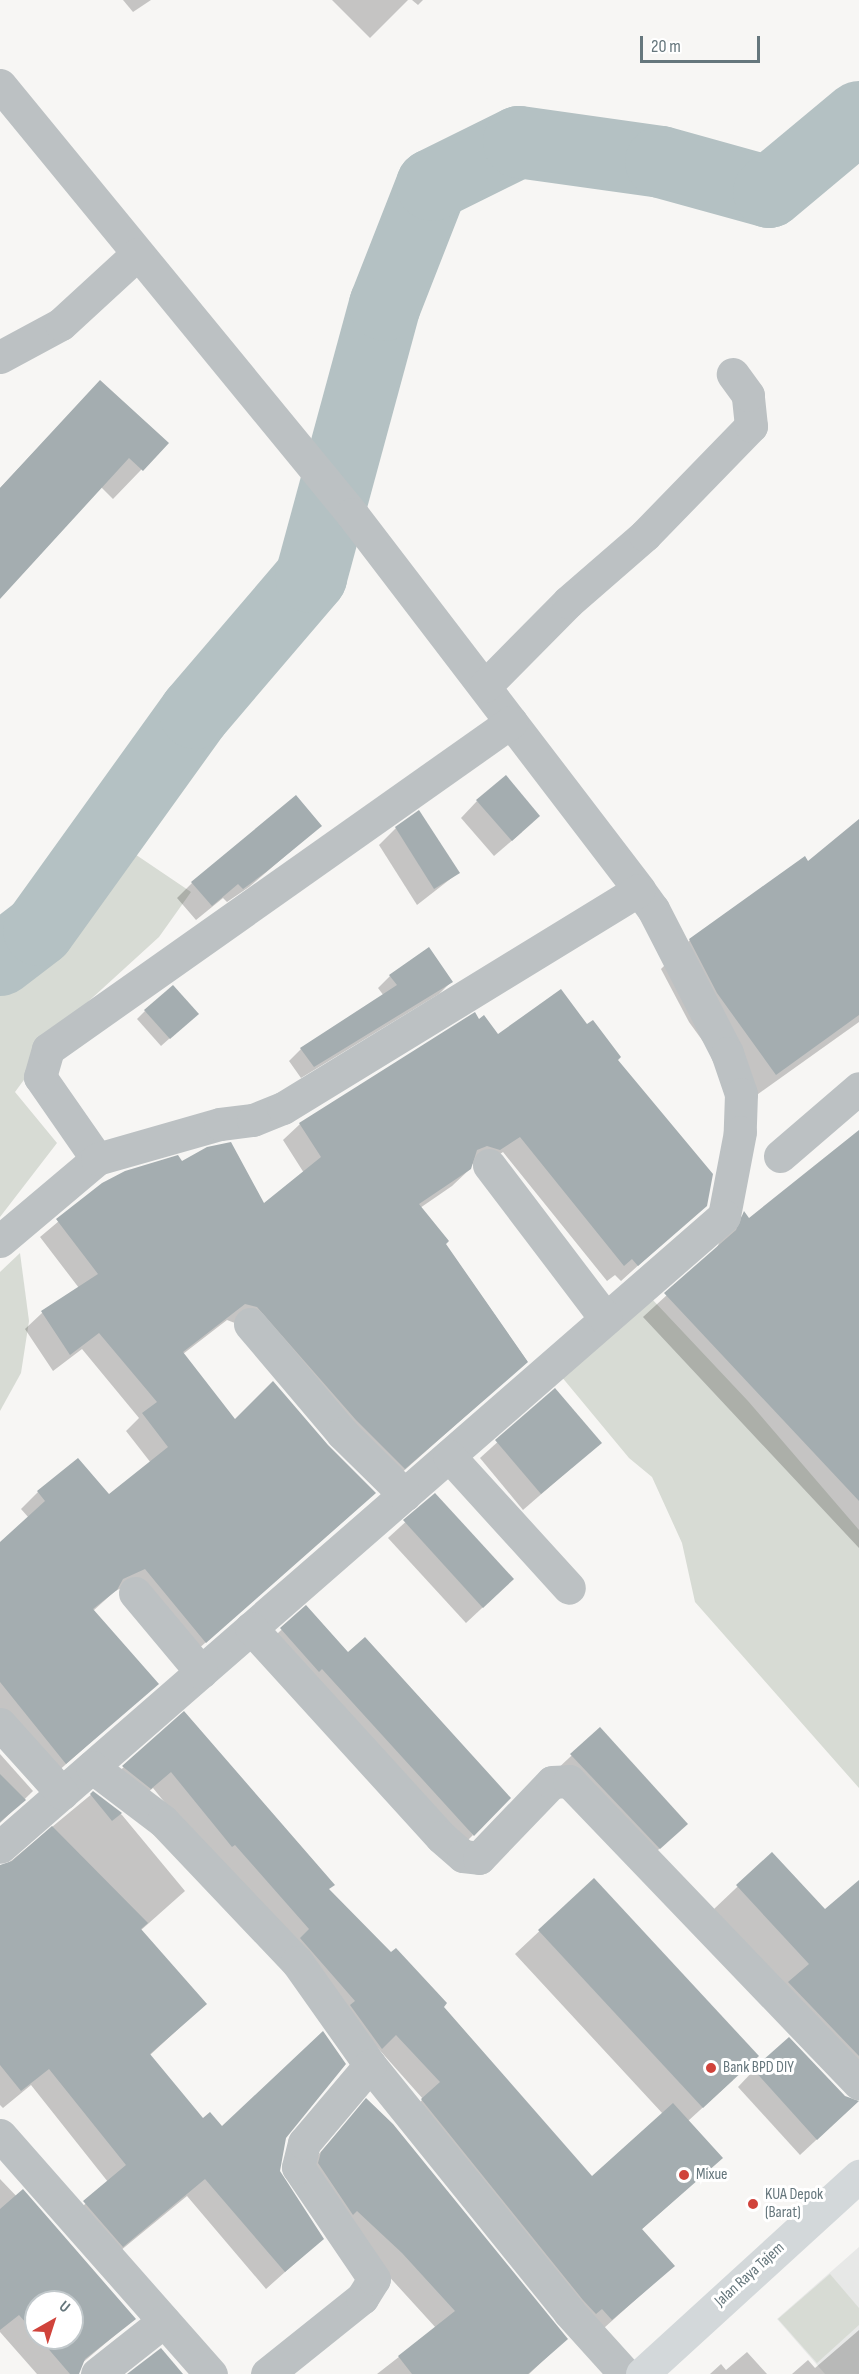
<!DOCTYPE html>
<html>
<head>
<meta charset="utf-8">
<style>
	body { margin:0 }
	#map { position:relative; width:859px; height:2374px; overflow:hidden; background:#f7f6f4; font-family:"Sofia Sans Condensed",sans-serif }
	div>[style] { position:absolute }
	.built>* { inset:0; background:#e7e8e7 }
	.green>* { inset:0; background:#d7dbd4 }
	.shadow>* { inset:0; background:#0003 }
	.river>* { height:72px; margin:-36px; padding:0 36px; transform-origin:36px; border-radius:36px; background:#b4c1c3 }
	.building>* { inset:0; background:#a4adb0 }
	.minor>* { height:33px; margin:-16.5px; padding:0 16.5px; transform-origin:16.5px; border-radius:16.5px; background:#bcc1c3 }
	.major>* { height:33px; margin:-16.5px; padding:0 16.5px; transform-origin:16.5px; border-radius:16.5px; background:#d3d8da }
	.dots>* { width:16px; height:16px; translate:-50% -50%; box-sizing:border-box; border:3px solid #fff; border-radius:50% }
	span { translate:-50% -50%; white-space:nowrap; text-align:center; line-height:1.15; -webkit-text-stroke:6px #fff; paint-order:stroke }
	.poi-label { font-size:16px; color:#65767c }
	.left { translate:0 -50%; text-align:left }
	.street-label { font-size:16px; color:#65767c }
	.north { position:absolute; left:24px; top:2290px; width:60px; height:60px; box-sizing:border-box; background:#fff; border:2px solid #c1c8cb; border-radius:50%; rotate:39deg; font-size:16px; font-weight:700; line-height:24px; text-align:center; color:#65767c }
	.north::after { content:''; display:block; margin:auto; width:21px; height:27px; background:#d0433b; clip-path:polygon(50% 0,100% 100%,50% 72%,0 100%) }
	.scale { position:absolute; left:640px; top:36px; width:120px; height:27px; box-sizing:border-box; border:3px solid #65767c; border-top:0; padding-left:8px; font-size:18px; line-height:21px; white-space:nowrap; color:#65767c; -webkit-text-stroke:4px #fff; paint-order:stroke }
</style>
</head>
<body>
<div id="map">
	<div class="built">
		<i style="clip-path:polygon(859px 2247px,859px 2374px,825px 2374px,777px 2319px)"></i>
	</div>
	<div class="green">
		<i style="clip-path:polygon(117px 842px,191px 892px,159px 937px,68px 1020px,15px 1092px,57px 1143px,0 1217px,0 988px,39px 959px,82px 911px)"></i>
		<i style="clip-path:polygon(20px 1253px,29px 1321px,21px 1373px,0 1411px,0 1272px)"></i>
		<i style="clip-path:polygon(651px 1298px,748px 1401px,859px 1530px,859px 1788px,695px 1602px,682px 1543px,652px 1477px,629px 1458px,556px 1370px)"></i>
		<i style="clip-path:polygon(830px 2274px,859px 2308px,859px 2325px,817px 2363px,778px 2319px)"></i>
	</div>
	<div class="shadow">
		<i style="clip-path:polygon(123px 0,151px 0,133px 12px)"></i>
		<i style="clip-path:polygon(332px 0,408px 0,370px 38px)"></i>
		<i style="clip-path:polygon(412px 0,423px 0,418px 5px)"></i>
		<i style="clip-path:polygon(100px 382px,167px 443px,113px 499px,101px 487px,0 597px,0 488px)"></i>
		<i style="clip-path:polygon(477px 801px,522px 832px,494px 856px,461px 818px)"></i>
		<i style="clip-path:polygon(320px 826px,249px 887px,227px 902px,223px 898px,196px 920px,177px 898px,192px 883px)"></i>
		<i style="clip-path:polygon(396px 828px,458px 873px,417px 905px,379px 845px)"></i>
		<i style="clip-path:polygon(859px 934px,859px 1022px,747px 1102px,689px 1022px,661px 969px,690px 940px)"></i>
		<i style="clip-path:polygon(390px 976px,451px 982px,439px 994px,301px 1078px,289px 1061px,301px 1049px,384px 996px,378px 988px)"></i>
		<i style="clip-path:polygon(145px 1011px,188px 1022px,161px 1046px,137px 1019px)"></i>
		<i style="clip-path:polygon(479px 1021px,498px 1036px,587px 1027px,616px 1060px,705px 1205px,621px 1281px,615px 1275px,607px 1281px,503px 1152px,482px 1166px,470px 1163px,470px 1169px,452px 1186px,420px 1208px,527px 1361px,388px 1485px,248px 1328px,227px 1320px,183px 1354px,234px 1421px,357px 1509px,188px 1658px,128px 1585px,115px 1591px,93px 1611px,157px 1683px,46px 1782px,0 1731px,0 1544px,29px 1518px,21px 1509px,38px 1492px,109px 1496px,151px 1463px,126px 1431px,139px 1418px,82px 1349px,53px 1371px,25px 1329px,42px 1313px,79px 1288px,40px 1237px,103px 1184px,181px 1162px,264px 1206px,304px 1173px,283px 1140px,300px 1124px)"></i>
		<i style="clip-path:polygon(859px 1132px,859px 1548px,643px 1317px,716px 1250px,722px 1236px,744px 1214px,749px 1220px)"></i>
		<i style="clip-path:polygon(555px 1390px,600px 1443px,523px 1510px,480px 1458px)"></i>
		<i style="clip-path:polygon(435px 1495px,496px 1595px,466px 1623px,388px 1538px)"></i>
		<i style="clip-path:polygon(306px 1607px,473px 1835px,457px 1851px,264px 1646px)"></i>
		<i style="clip-path:polygon(184px 1713px,328px 1890px,442px 2007px,592px 2178px,663px 2114px,515px 1954px,594px 1880px,733px 2080px,688px 2121px,721px 2158px,641px 2230px,673px 2266px,594px 2337px,405px 2117px,423px 2099px,214px 1863px,153px 1788px,133px 1805px,105px 1784px)"></i>
		<i style="clip-path:polygon(600px 1729px,686px 1824px,643px 1864px,554px 1772px)"></i>
		<i style="clip-path:polygon(0 1754px,33px 1791px,0 1823px)"></i>
		<i style="clip-path:polygon(93px 1793px,122px 1815px,185px 1891px,140px 1931px,205px 2004px,149px 2056px,203px 2120px,222px 2128px,288px 2130px,278px 2162px,281px 2178px,322px 2239px,266px 2289px,187px 2196px,120px 2251px,83px 2206px,108px 2182px,31px 2085px,3px 2108px,0 2105px,0 1870px)"></i>
		<i style="clip-path:polygon(772px 1854px,825px 1911px,859px 1882px,859px 2091px,714px 1909px)"></i>
		<i style="clip-path:polygon(754px 2070px,845px 2097px,857px 2102px,800px 2155px,738px 2087px)"></i>
		<i style="clip-path:polygon(366px 2100px,566px 2339px,529px 2374px,377px 2374px,436px 2328px,384px 2271px,304px 2171px)"></i>
		<i style="clip-path:polygon(evenodd,0 2179px,134px 2319px,81px 2364px,78px 2374px,37px 2374px,0 2332px,0 2179px,36px 2302px,72px 2302px,72px 2338px,36px 2338px,36px 2302px)"></i>
		<i style="clip-path:polygon(859px 2330px,859px 2374px,792px 2374px,808px 2360px,815px 2368px)"></i>
		<i style="clip-path:polygon(747px 2352px,767px 2374px,710px 2374px,721px 2364px,726px 2370px)"></i>
	</div>
	<div class="river">
		<i style="left:0;top:960px;width:49px;rotate:-37.6deg"></i>
		<i style="left:39px;top:930px;width:267px;rotate:-54.3deg"></i>
		<i style="left:195px;top:713px;width:179px;rotate:-49.5deg"></i>
		<i style="left:311px;top:577px;width:282px;rotate:-74.8deg"></i>
		<i style="left:385px;top:305px;width:129px;rotate:-68.6deg"></i>
		<i style="left:432px;top:185px;width:97px;rotate:-26.3deg"></i>
		<i style="left:519px;top:142px;width:143px;rotate:8deg"></i>
		<i style="left:661px;top:162px;width:112px;rotate:15.5deg"></i>
		<i style="left:769px;top:192px;width:117px;rotate:-39.8deg"></i>
	</div>
	<div class="building">
		<i style="clip-path:polygon(100px 380px,169px 443px,143px 471px,129px 458px,0 599px,0 488px)"></i>
		<i style="clip-path:polygon(506px 775px,540px 816px,512px 841px,476px 800px)"></i>
		<i style="clip-path:polygon(296px 795px,322px 826px,266px 872px,243px 889px,238px 884px,212px 906px,191px 882px)"></i>
		<i style="clip-path:polygon(419px 810px,460px 873px,434px 889px,395px 827px)"></i>
		<i style="clip-path:polygon(859px 819px,859px 1015px,776px 1075px,717px 993px,689px 939px,805px 856px,808px 861px)"></i>
		<i style="clip-path:polygon(429px 947px,453px 982px,314px 1067px,300px 1048px,397px 985px,389px 975px)"></i>
		<i style="clip-path:polygon(173px 985px,199px 1014px,170px 1039px,144px 1010px)"></i>
		<i style="clip-path:polygon(561px 989px,587px 1024px,593px 1020px,621px 1057px,618px 1060px,713px 1174px,707px 1206px,638px 1266px,632px 1259px,624px 1266px,520px 1137px,500px 1150px,487px 1146px,477px 1150px,471px 1169px,419px 1204px,449px 1241px,446px 1244px,528px 1362px,405px 1469px,356px 1420px,257px 1307px,245px 1304px,183px 1352px,235px 1419px,273px 1381px,328px 1445px,376px 1493px,206px 1643px,145px 1569px,123px 1579px,117px 1590px,93px 1609px,159px 1684px,66px 1764px,0 1682px,0 1542px,45px 1501px,37px 1491px,78px 1458px,109px 1494px,168px 1447px,142px 1413px,157px 1402px,99px 1333px,70px 1355px,41px 1311px,98px 1274px,56px 1219px,102px 1183px,125px 1171px,178px 1155px,182px 1161px,207px 1147px,231px 1142px,264px 1203px,321px 1157px,299px 1123px,475px 1012px,479px 1019px,484px 1015px,498px 1034px)"></i>
		<i style="clip-path:polygon(859px 1130px,859px 1501px,664px 1293px,736px 1230px,744px 1211px,749px 1218px)"></i>
		<i style="clip-path:polygon(555px 1388px,602px 1443px,541px 1494px,495px 1440px)"></i>
		<i style="clip-path:polygon(435px 1493px,514px 1579px,483px 1608px,403px 1520px)"></i>
		<i style="clip-path:polygon(306px 1605px,348px 1652px,365px 1637px,511px 1798px,474px 1836px,322px 1669px,319px 1672px,280px 1628px)"></i>
		<i style="clip-path:polygon(184px 1711px,335px 1885px,329px 1889px,391px 1952px,396px 1948px,447px 2003px,444px 2007px,592px 2176px,673px 2103px,723px 2158px,642px 2229px,675px 2266px,612px 2320px,602px 2309px,596px 2314px,583px 2300px,421px 2099px,440px 2082px,396px 2035px,382px 2049px,350px 2005px,355px 2001px,300px 1938px,309px 1929px,235px 1845px,232px 1847px,171px 1772px,151px 1789px,122px 1766px)"></i>
		<i style="clip-path:polygon(600px 1727px,688px 1824px,660px 1849px,570px 1754px)"></i>
		<i style="clip-path:polygon(0 1774px,26px 1800px,0 1822px)"></i>
		<i style="clip-path:polygon(93px 1791px,122px 1813px,112px 1821px,90px 1794px)"></i>
		<i style="clip-path:polygon(52px 1826px,148px 1923px,141px 1929px,207px 2004px,150px 2054px,203px 2118px,210px 2112px,222px 2126px,323px 2031px,346px 2064px,286px 2138px,280px 2171px,324px 2239px,285px 2272px,205px 2179px,123px 2247px,83px 2201px,126px 2165px,49px 2069px,21px 2091px,0 2065px,0 1865px,12px 1861px)"></i>
		<i style="clip-path:polygon(772px 1852px,825px 1909px,859px 1880px,859px 2056px,788px 1982px,809px 1964px,736px 1885px)"></i>
		<i style="clip-path:polygon(594px 1878px,759px 2056px,703px 2108px,538px 1930px)"></i>
		<i style="clip-path:polygon(789px 2037px,845px 2096px,859px 2101px,817px 2140px,753px 2069px)"></i>
		<i style="clip-path:polygon(366px 2098px,393px 2124px,568px 2339px,528px 2374px,412px 2374px,398px 2356px,455px 2311px,402px 2253px,357px 2211px,353px 2215px,318px 2163px,321px 2152px)"></i>
		<i style="clip-path:polygon(23px 2189px,136px 2319px,85px 2359px,79px 2374px,70px 2374px,39px 2338px,72px 2338px,72px 2302px,36px 2302px,36px 2334px,19px 2315px,0 2330px,0 2209px)"></i>
		<i style="clip-path:polygon(161px 2348px,183px 2374px,127px 2374px)"></i>
	</div>
	<div class="minor">
		<i style="left:0;top:85px;width:555px;rotate:50.63deg"></i>
		<i style="left:352px;top:514px;width:473px;rotate:52.6deg"></i>
		<i style="left:639px;top:890px;width:24px;rotate:54deg"></i>
		<i style="left:653px;top:909px;width:162px;rotate:62.8deg"></i>
		<i style="left:727px;top:1053px;width:43px;rotate:71.1deg"></i>
		<i style="left:741px;top:1094px;width:38px;rotate:92deg"></i>
		<i style="left:740px;top:1132px;width:86px;rotate:100.8deg"></i>
		<i style="left:724px;top:1216px;width:960px;rotate:138.93deg"></i>
		<i style="left:0;top:357px;width:69px;rotate:-28.4deg"></i>
		<i style="left:61px;top:324px;width:103px;rotate:-42.6deg"></i>
		<i style="left:485px;top:686px;width:118px;rotate:-45.3deg"></i>
		<i style="left:568px;top:602px;width:102px;rotate:-41deg"></i>
		<i style="left:645px;top:535px;width:152px;rotate:-45.8deg"></i>
		<i style="left:751px;top:426px;width:31px;rotate:-96deg"></i>
		<i style="left:748px;top:395px;width:26px;rotate:-126deg"></i>
		<i style="left:780px;top:1156px;width:104px;rotate:-40.7deg"></i>
		<i style="left:97px;top:1159px;width:100px;rotate:-124.8deg"></i>
		<i style="left:40px;top:1077px;width:29px;rotate:-74deg"></i>
		<i style="left:48px;top:1049px;width:567px;rotate:-35.23deg"></i>
		<i style="left:489px;top:1165px;width:193px;rotate:52.8deg"></i>
		<i style="left:0;top:1241px;width:127px;rotate:-40.2deg"></i>
		<i style="left:97px;top:1159px;width:128px;rotate:-15.9deg"></i>
		<i style="left:220px;top:1124px;width:33px;rotate:-7deg"></i>
		<i style="left:253px;top:1120px;width:32px;rotate:-22deg"></i>
		<i style="left:283px;top:1108px;width:417px;rotate:-31.5deg"></i>
		<i style="left:250px;top:1324px;width:143px;rotate:49.8deg"></i>
		<i style="left:342px;top:1433px;width:88px;rotate:44.5deg"></i>
		<i style="left:449px;top:1456px;width:178px;rotate:47.7deg"></i>
		<i style="left:135px;top:1593px;width:103px;rotate:50.1deg"></i>
		<i style="left:251px;top:1628px;width:282px;rotate:47.7deg"></i>
		<i style="left:441px;top:1837px;width:29px;rotate:41deg"></i>
		<i style="left:463px;top:1856px;width:16px;rotate:7deg"></i>
		<i style="left:479px;top:1858px;width:105px;rotate:-46.2deg"></i>
		<i style="left:552px;top:1782px;width:17px;rotate:-3deg"></i>
		<i style="left:569px;top:1781px;width:419px;rotate:46.2deg"></i>
		<i style="left:0;top:1724px;width:93px;rotate:48.1deg"></i>
		<i style="left:92px;top:1767px;width:89px;rotate:37.3deg"></i>
		<i style="left:163px;top:1821px;width:195px;rotate:46.5deg"></i>
		<i style="left:297px;top:1962px;width:126px;rotate:54.7deg"></i>
		<i style="left:370px;top:2065px;width:317px;rotate:51.1deg"></i>
		<i style="left:569px;top:2312px;width:84px;rotate:47.9deg"></i>
		<i style="left:0;top:2135px;width:319px;rotate:48.6deg"></i>
		<i style="left:97px;top:2374px;width:85px;rotate:-38.3deg"></i>
		<i style="left:267px;top:2374px;width:122px;rotate:-38.7deg"></i>
		<i style="left:362px;top:2298px;width:22px;rotate:-58deg"></i>
		<i style="left:374px;top:2279px;width:135px;rotate:-124.2deg"></i>
		<i style="left:298px;top:2167px;width:25px;rotate:-76deg"></i>
		<i style="left:304px;top:2143px;width:102px;rotate:-49.8deg"></i>
	</div>
	<div class="major">
		<i style="left:642px;top:2374px;width:294px;rotate:-42.4deg"></i>
	</div>
	<div class="dots">
		<i style="left:711px;top:2068px;background:#d0433b"></i>
		<i style="left:684px;top:2175px;background:#d0433b"></i>
		<i style="left:753px;top:2204px;background:#d0433b"></i>
	</div>
	<div class="poi-label">
		<span class="left" style="left:723px;top:2068px">Bank BPD DIY</span>
		<span class="left" style="left:696px;top:2175px">Mixue</span>
		<span class="left" style="left:765px;top:2204px">KUA Depok<br>(Barat)</span>
	</div>
	<div class="street-label">
		<span style="left:750px;top:2275px;rotate:-42deg">Jalan Raya Tajem</span>
	</div>
	<div class="north">U</div>
	<div class="scale">20 m</div>
</div>
</body>
</html>
